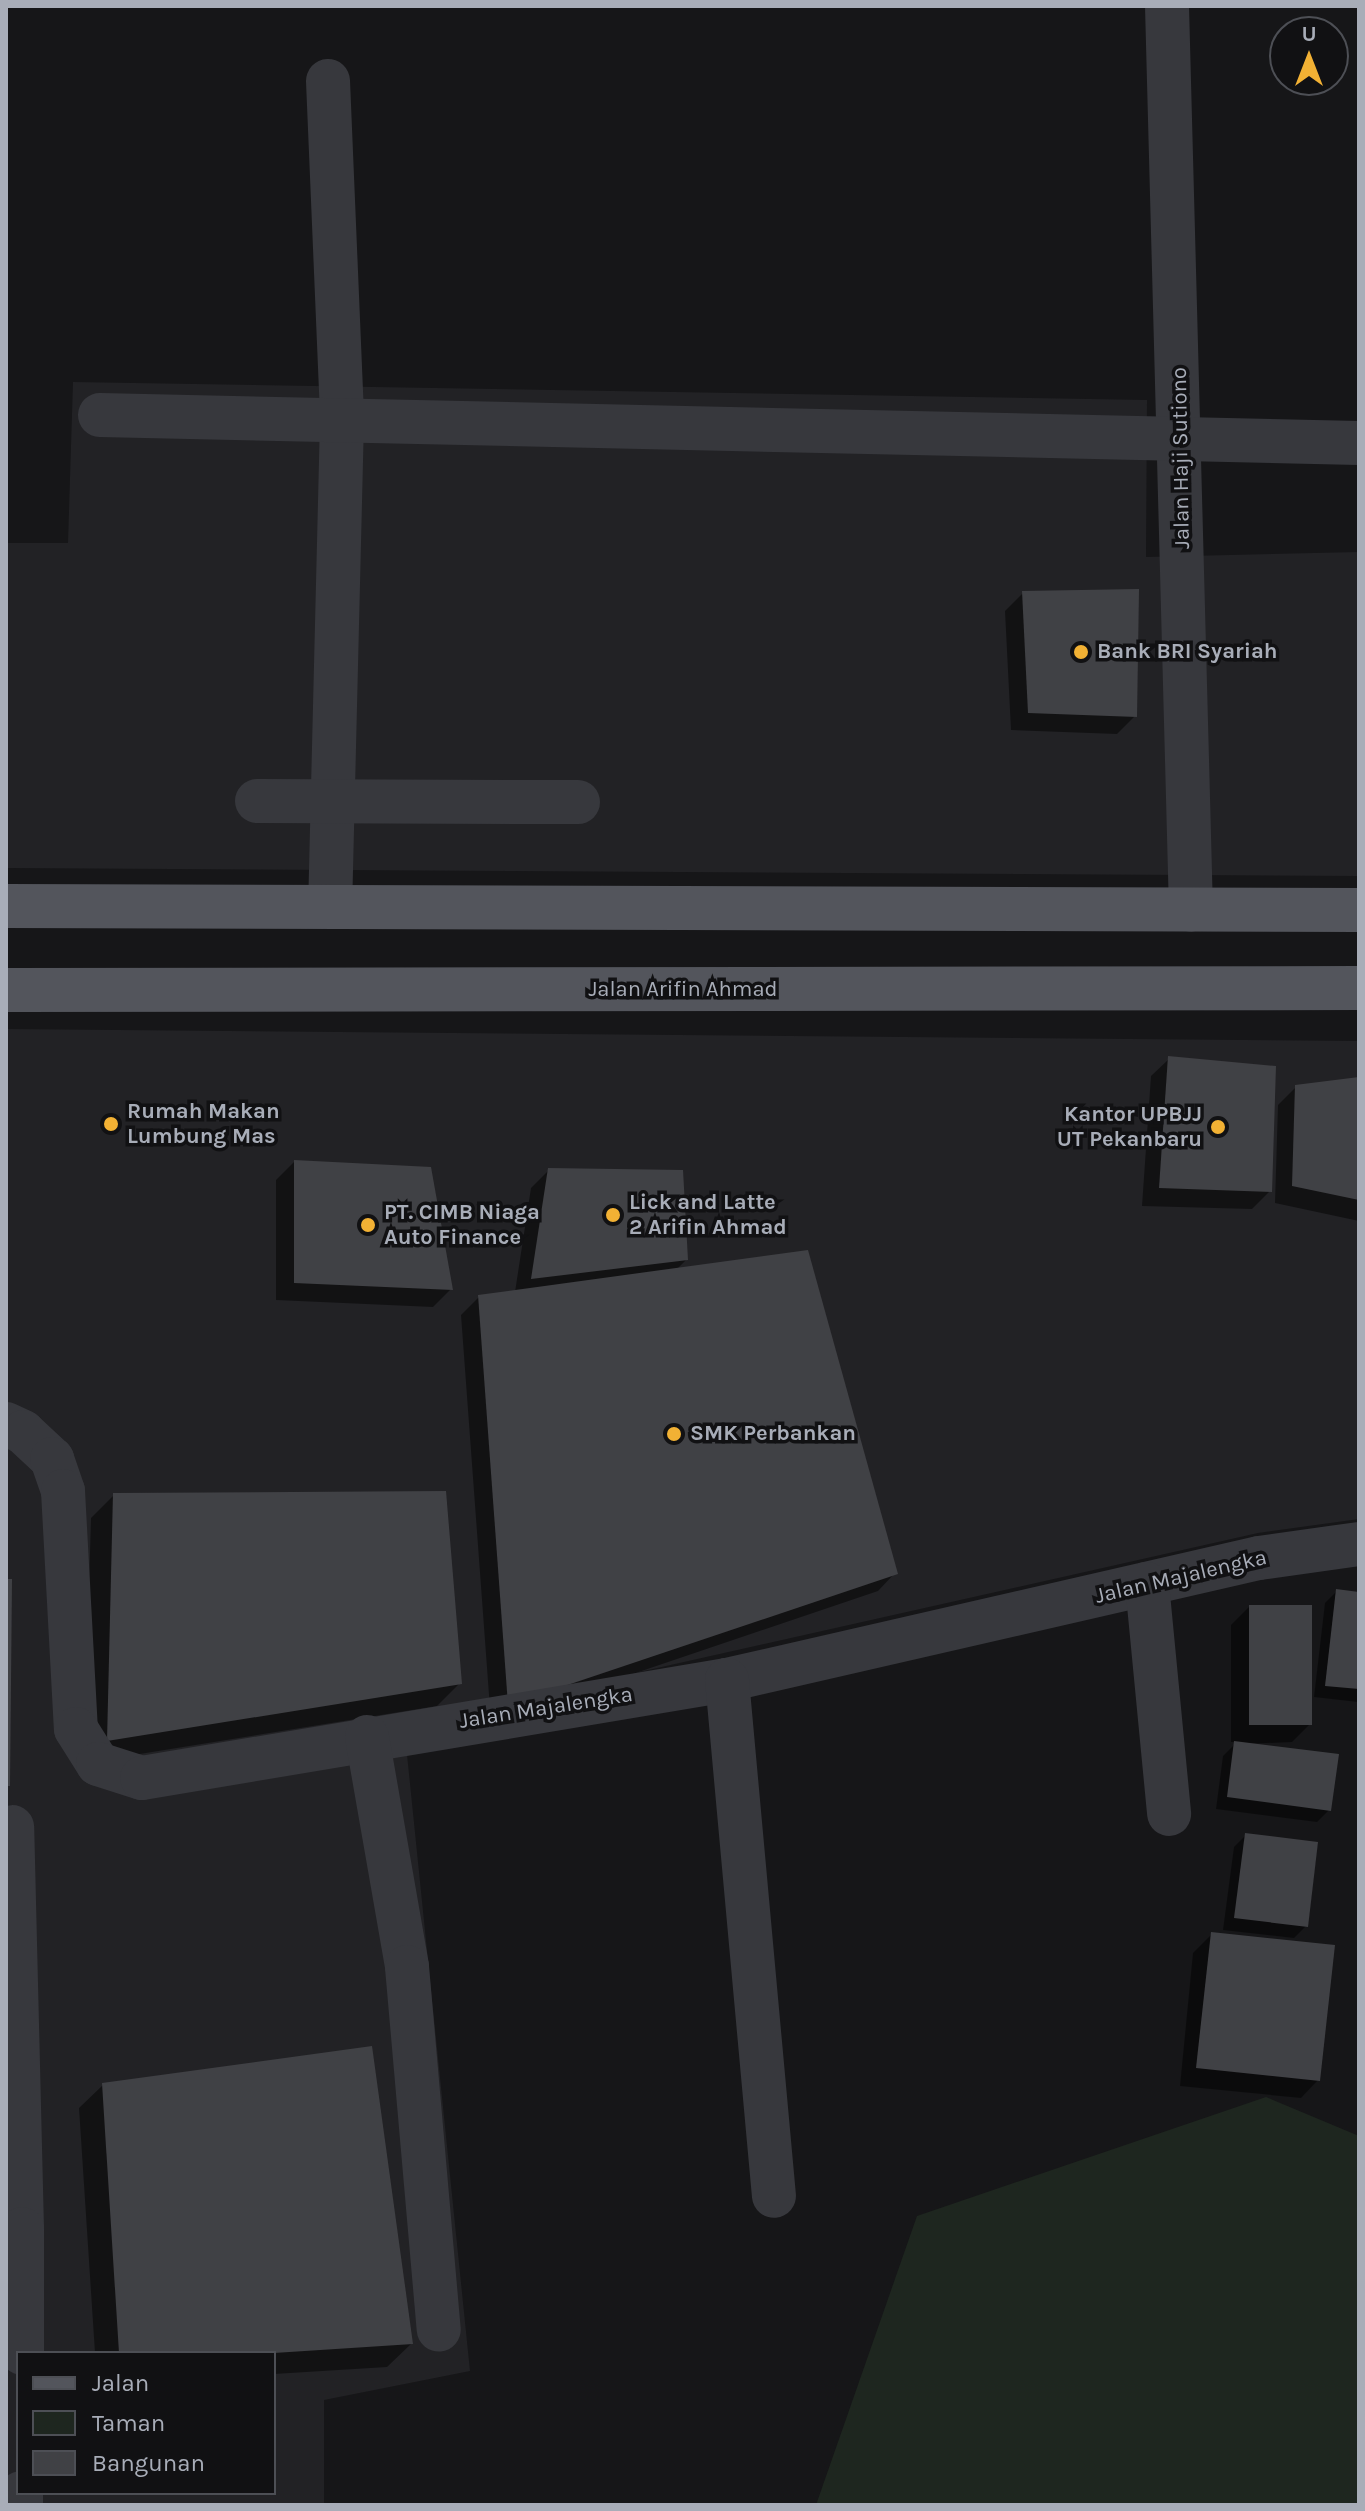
<!DOCTYPE html>
<html>
<head>
<meta charset="utf-8">
<style>
	body { margin:0 }
	#map { position:relative; width:1365px; height:2511px; overflow:hidden; background:#161618; font-family:Karla,sans-serif }
	div>[style] { position:absolute }
	.built>* { inset:0; background:#222225 }
	.green>* { inset:0; background:#1e261f }
	.shadow>* { inset:0; background:#0007 }
	.building>* { inset:0; background:#404145 }
	.minor>* { height:44px; margin:-22px; padding:0 22px; transform-origin:22px; border-radius:22px; background:#37383d }
	.major>* { height:44px; margin:-22px; padding:0 22px; transform-origin:22px; border-radius:22px; background:#53555c }
	.dots>* { width:22px; height:22px; translate:-50% -50%; box-sizing:border-box; border:4px solid #111113; border-radius:50% }
	span { translate:-50% -50%; white-space:nowrap; text-align:center; line-height:1.15; -webkit-text-stroke:7px #111113; paint-order:stroke }
	.street-label { font-size:22px; color:#a8adb8 }
	.poi-label { font-size:22px; color:#a8adb8; font-weight:700 }
	.left { translate:0 -50%; text-align:left }
	.right { translate:-100% -50%; text-align:right }
	.frame { position:absolute; inset:0; border:8px solid #a8adb8; pointer-events:none }
	.legend { position:absolute; left:16px; top:2351px; width:260px; height:144px; box-sizing:border-box; background:#111113; border:2px solid #4d4f55; margin:0; padding:10px 14px; list-style:none; font-size:24px; color:#a8adb8 }
	.legend li { display:flex; align-items:center; gap:16px; height:40px }
	.legend b { width:40px; border:2px solid #4d4f55 }
	.north { position:absolute; left:1269px; top:16px; width:80px; height:80px; box-sizing:border-box; background:#111113; border:2px solid #4d4f55; border-radius:50%; rotate:0deg; font-size:22px; font-weight:700; line-height:32px; text-align:center; color:#a8adb8 }
	.north::after { content:''; display:block; margin:auto; width:28px; height:36px; background:#f2b134; clip-path:polygon(50% 0,100% 100%,50% 72%,0 100%) }
</style>
</head>
<body>
<div id="map">
	<div class="built">
		<i style="clip-path:polygon(73px 382px,1147px 400px,1146px 557px,1359px 552px,1359px 876px,6px 868px,6px 543px,68px 543px)"></i>
		<i style="clip-path:polygon(evenodd,6px 1029px,1359px 1041px,1359px 1519px,1258px 1533px,404px 1725px,470px 2371px,324px 2400px,324px 2505px,6px 2505px,6px 1029px,18px 2353px,274px 2353px,274px 2493px,18px 2493px,18px 2353px)"></i>
	</div>
	<div class="green">
		<i style="clip-path:polygon(1266px 2097px,1359px 2136px,1359px 2505px,816px 2505px,917px 2216px)"></i>
	</div>
	<div class="shadow">
		<i style="clip-path:polygon(1023px 593px,1135px 716px,1117px 734px,1011px 730px,1005px 611px)"></i>
		<i style="clip-path:polygon(1169px 1059px,1270px 1191px,1252px 1209px,1142px 1206px,1151px 1076px)"></i>
		<i style="clip-path:polygon(1359px 1079px,1359px 1221px,1275px 1203px,1278px 1105px,1296px 1087px)"></i>
		<i style="clip-path:polygon(294px 1162px,451px 1289px,433px 1307px,276px 1300px,276px 1180px)"></i>
		<i style="clip-path:polygon(549px 1170px,686px 1260px,676px 1270px,895px 1573px,878px 1591px,491px 1722px,461px 1315px,479px 1297px,515px 1292px,531px 1188px)"></i>
		<i style="clip-path:polygon(114px 1495px,460px 1683px,437px 1706px,84px 1763px,91px 1518px)"></i>
		<i style="clip-path:polygon(1337px 1591px,1359px 1594px,1358px 1702px,1314px 1697px,1325px 1603px)"></i>
		<i style="clip-path:polygon(1249px 1607px,1310px 1724px,1292px 1742px,1243px 1744px,1329px 1810px,1317px 1822px,1216px 1809px,1223px 1756px,1237px 1742px,1231px 1742px,1231px 1625px)"></i>
		<i style="clip-path:polygon(1246px 1835px,1306px 1926px,1294px 1938px,1223px 1930px,1234px 1847px)"></i>
		<i style="clip-path:polygon(1211px 1935px,1318px 2080px,1301px 2098px,1180px 2086px,1193px 1953px)"></i>
		<i style="clip-path:polygon(103px 2085px,411px 2344px,387px 2367px,274px 2374px,274px 2353px,95px 2353px,79px 2108px)"></i>
	</div>
	<div class="building">
		<i style="clip-path:polygon(1139px 589px,1137px 717px,1028px 713px,1022px 591px)"></i>
		<i style="clip-path:polygon(1168px 1056px,1276px 1066px,1272px 1192px,1159px 1188px)"></i>
		<i style="clip-path:polygon(1359px 1077px,1359px 1200px,1292px 1186px,1295px 1085px)"></i>
		<i style="clip-path:polygon(294px 1160px,431px 1167px,453px 1290px,294px 1283px)"></i>
		<i style="clip-path:polygon(548px 1168px,683px 1170px,688px 1260px,531px 1279px)"></i>
		<i style="clip-path:polygon(808px 1250px,898px 1574px,508px 1705px,478px 1295px)"></i>
		<i style="clip-path:polygon(446px 1491px,462px 1684px,107px 1741px,113px 1493px)"></i>
		<i style="clip-path:polygon(6px 1579px,12px 1579px,10px 1786px,6px 1786px)"></i>
		<i style="clip-path:polygon(1336px 1589px,1359px 1592px,1359px 1689px,1325px 1686px)"></i>
		<i style="clip-path:polygon(1249px 1605px,1312px 1605px,1312px 1725px,1249px 1725px)"></i>
		<i style="clip-path:polygon(1234px 1741px,1339px 1754px,1331px 1811px,1227px 1797px)"></i>
		<i style="clip-path:polygon(1245px 1833px,1318px 1842px,1308px 1927px,1234px 1918px)"></i>
		<i style="clip-path:polygon(1211px 1932px,1335px 1945px,1320px 2081px,1196px 2068px)"></i>
		<i style="clip-path:polygon(372px 2046px,413px 2344px,274px 2353px,119px 2353px,102px 2083px)"></i>
	</div>
	<div class="minor">
		<i style="left:1167px;top:6px;width:904px;rotate:88.48deg"></i>
		<i style="left:328px;top:81px;width:339px;rotate:87.6deg"></i>
		<i style="left:342px;top:420px;width:486px;rotate:91.4deg"></i>
		<i style="left:100px;top:415px;width:1259px;rotate:1.27deg"></i>
		<i style="left:257px;top:801px;width:321px;rotate:0.2deg"></i>
		<i style="left:6px;top:1424px;width:19px;rotate:25deg"></i>
		<i style="left:23px;top:1432px;width:40px;rotate:43deg"></i>
		<i style="left:52px;top:1459px;width:34px;rotate:71deg"></i>
		<i style="left:63px;top:1491px;width:238px;rotate:86.9deg"></i>
		<i style="left:76px;top:1729px;width:41px;rotate:57.8deg"></i>
		<i style="left:98px;top:1764px;width:46px;rotate:17.7deg"></i>
		<i style="left:142px;top:1778px;width:593px;rotate:-9.51deg"></i>
		<i style="left:727px;top:1680px;width:546px;rotate:-12.92deg"></i>
		<i style="left:1259px;top:1558px;width:101px;rotate:-8deg"></i>
		<i style="left:1147px;top:1584px;width:231px;rotate:84.5deg"></i>
		<i style="left:727px;top:1680px;width:518px;rotate:84.8deg"></i>
		<i style="left:367px;top:1737px;width:233px;rotate:80.1deg"></i>
		<i style="left:407px;top:1967px;width:364px;rotate:85deg"></i>
		<i style="left:6px;top:2228px;width:16px;rotate:4deg"></i>
		<i style="left:22px;top:2229px;width:402px;rotate:-91.4deg"></i>
		<i style="left:22px;top:2353px;width:124px;rotate:-90deg"></i>
		<i style="left:21px;top:2505px;width:12px;rotate:-90deg"></i>
	</div>
	<div class="major">
		<i style="left:6px;top:906px;width:1353px;rotate:0.17deg"></i>
		<i style="left:6px;top:990px;width:1353px;rotate:-0.08deg"></i>
	</div>
	<div class="dots">
		<i style="left:1081px;top:652px;background:#f2b134"></i>
		<i style="left:111px;top:1124px;background:#f2b134"></i>
		<i style="left:1218px;top:1127px;background:#f2b134"></i>
		<i style="left:613px;top:1215px;background:#f2b134"></i>
		<i style="left:368px;top:1225px;background:#f2b134"></i>
		<i style="left:674px;top:1434px;background:#f2b134"></i>
	</div>
	<div class="street-label">
		<span style="left:1181px;top:458px;rotate:-91deg">Jalan Haji Sutiono</span>
		<span style="left:683px;top:990px">Jalan Arifin Ahmad</span>
		<span style="left:1181px;top:1577px;rotate:-13deg">Jalan Majalengka</span>
		<span style="left:546px;top:1708px;rotate:-9deg">Jalan Majalengka</span>
	</div>
	<div class="poi-label">
		<span class="left" style="left:1097px;top:652px">Bank BRI Syariah</span>
		<span class="left" style="left:127px;top:1124px">Rumah Makan<br>Lumbung Mas</span>
		<span class="right" style="left:1202px;top:1127px">Kantor UPBJJ<br>UT Pekanbaru</span>
		<span class="left" style="left:629px;top:1215px">Lick and Latte<br>2 Arifin Ahmad</span>
		<span class="left" style="left:384px;top:1225px">PT. CIMB Niaga<br>Auto Finance</span>
		<span class="left" style="left:690px;top:1434px">SMK Perbankan</span>
	</div>
	<div class="frame"></div>
	<ul class="legend">
	<li><b style="height:10px;background:#53555c"></b>Jalan</li>
	<li><b style="height:22px;background:#1e261f"></b>Taman</li>
	<li><b style="height:22px;background:#404145"></b>Bangunan</li>
	</ul>
	<div class="north">U</div>
</div>
</body>
</html>
